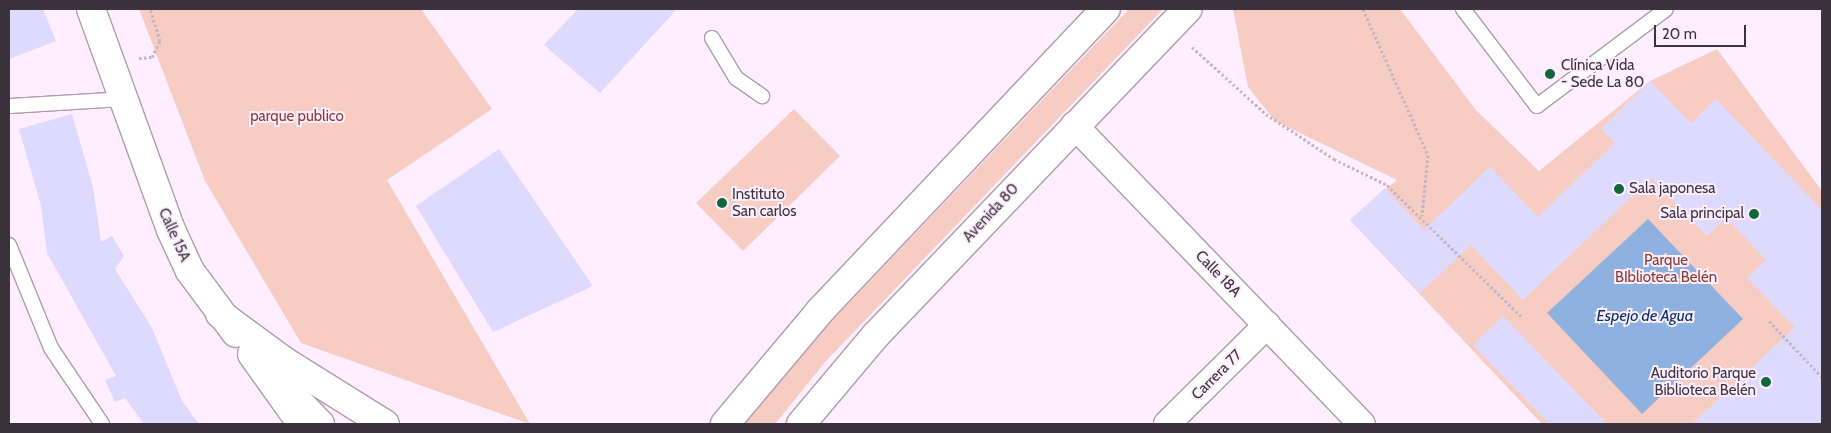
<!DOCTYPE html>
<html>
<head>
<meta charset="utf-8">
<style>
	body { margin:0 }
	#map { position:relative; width:1831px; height:433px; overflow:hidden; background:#feeeff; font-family:Cabin,sans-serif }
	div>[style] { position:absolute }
	.green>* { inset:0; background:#f7cdc3 }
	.water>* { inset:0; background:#8eb1e0 }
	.building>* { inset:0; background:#dedafd }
	.path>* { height:3px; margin-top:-1.5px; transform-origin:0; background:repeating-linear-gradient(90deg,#c3b5c3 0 2.5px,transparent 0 5px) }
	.roads { filter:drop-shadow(1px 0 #ae9baf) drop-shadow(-1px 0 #ae9baf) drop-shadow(0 1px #ae9baf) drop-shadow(0 -1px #ae9baf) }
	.service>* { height:14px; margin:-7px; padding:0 7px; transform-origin:7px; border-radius:7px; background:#fff }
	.minor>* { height:26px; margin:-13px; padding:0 13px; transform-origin:13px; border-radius:13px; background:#fff }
	.tertiary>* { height:28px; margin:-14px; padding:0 14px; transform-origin:14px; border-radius:14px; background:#fff }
	.primary>* { height:28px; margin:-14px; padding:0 14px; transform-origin:14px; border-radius:14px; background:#fff }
	.dots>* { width:14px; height:14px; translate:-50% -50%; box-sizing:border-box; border:2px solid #feeeff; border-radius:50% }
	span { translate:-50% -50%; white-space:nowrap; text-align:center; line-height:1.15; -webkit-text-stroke:4px #feeeff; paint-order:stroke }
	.poi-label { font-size:15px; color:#3b333b }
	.left { translate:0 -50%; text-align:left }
	.right { translate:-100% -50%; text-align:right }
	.park-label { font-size:15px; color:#883c2d }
	.street-label { font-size:15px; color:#3b333b }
	.water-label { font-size:16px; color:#013168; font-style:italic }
	.frame { position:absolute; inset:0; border:10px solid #3b333b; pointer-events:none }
	.scale { position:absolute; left:1654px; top:25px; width:92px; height:22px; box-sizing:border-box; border:2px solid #3b333b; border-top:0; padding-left:6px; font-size:15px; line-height:18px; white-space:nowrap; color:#3b333b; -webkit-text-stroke:4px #feeeff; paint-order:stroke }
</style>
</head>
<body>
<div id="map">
	<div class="green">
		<i style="clip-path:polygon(139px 9px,421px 9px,492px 109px,387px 180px,530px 424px,301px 343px,205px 181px)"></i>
		<i style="clip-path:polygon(1129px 9px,1163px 9px,826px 361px,775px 424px,742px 424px,807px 347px)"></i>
		<i style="clip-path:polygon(1233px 9px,1400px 9px,1476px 110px,1539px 171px,1650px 81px,1717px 49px,1822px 191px,1822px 424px,1542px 424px,1350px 220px,1397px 180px,1275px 121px,1248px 87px)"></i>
		<i style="clip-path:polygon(794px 109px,840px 156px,743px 251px,696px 203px)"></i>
	</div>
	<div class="water">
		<i style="clip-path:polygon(1648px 219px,1743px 319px,1642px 414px,1547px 313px)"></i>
	</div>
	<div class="building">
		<i style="clip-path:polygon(9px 9px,43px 9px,56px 41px,9px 59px)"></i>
		<i style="clip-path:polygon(578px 9px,677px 9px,600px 93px,544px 45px)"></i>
		<i style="clip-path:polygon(1650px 81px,1691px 123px,1716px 99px,1822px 210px,1822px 424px,1692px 424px,1795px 327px,1747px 278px,1766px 260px,1726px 218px,1707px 236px,1651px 178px,1523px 300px,1471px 245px,1420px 293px,1350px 220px,1385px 188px,1424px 230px,1490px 167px,1538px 217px,1615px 143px,1601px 129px)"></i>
		<i style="clip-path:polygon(72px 114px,93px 187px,101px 242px,112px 236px,124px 256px,115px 269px,152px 328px,182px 401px,199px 424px,144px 424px,125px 398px,115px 402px,105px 380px,116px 376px,47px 253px,41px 206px,19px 129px)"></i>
		<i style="clip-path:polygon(499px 149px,593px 286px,493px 332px,416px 206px)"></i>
		<i style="clip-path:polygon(1503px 316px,1607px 424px,1549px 424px,1473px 345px)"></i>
	</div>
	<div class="path">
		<i style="left:1363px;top:9px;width:160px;rotate:66deg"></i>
		<i style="left:1428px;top:155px;width:61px;rotate:95.6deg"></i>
		<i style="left:1192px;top:47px;width:100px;rotate:42.2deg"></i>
		<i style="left:1266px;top:114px;width:82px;rotate:33.5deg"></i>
		<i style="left:1334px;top:159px;width:59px;rotate:26.1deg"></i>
		<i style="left:1387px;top:185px;width:189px;rotate:44.4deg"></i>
		<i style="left:139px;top:58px;width:13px;rotate:-4deg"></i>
		<i style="left:152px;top:57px;width:18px;rotate:-63deg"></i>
		<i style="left:160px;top:41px;width:34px;rotate:-107deg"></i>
		<i style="left:1769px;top:321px;width:77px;rotate:46.6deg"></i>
	</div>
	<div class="roads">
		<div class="service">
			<i style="left:1463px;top:9px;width:122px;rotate:52.7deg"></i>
			<i style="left:1537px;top:106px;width:161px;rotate:-36.9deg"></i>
			<i style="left:712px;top:38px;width:47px;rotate:59deg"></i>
			<i style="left:736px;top:78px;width:32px;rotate:35deg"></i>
			<i style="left:9px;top:106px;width:114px;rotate:-3.5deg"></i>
			<i style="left:9px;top:245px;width:111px;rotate:67.8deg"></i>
			<i style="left:51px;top:348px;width:92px;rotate:56.1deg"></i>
		</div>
		<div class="minor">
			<i style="left:1074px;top:125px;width:415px;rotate:46.1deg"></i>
			<i style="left:1167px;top:424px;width:141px;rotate:-44.7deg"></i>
		</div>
		<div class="tertiary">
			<i style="left:91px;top:9px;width:235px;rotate:70.1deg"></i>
			<i style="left:171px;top:230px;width:45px;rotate:65.1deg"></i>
			<i style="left:190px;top:271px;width:77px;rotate:53.4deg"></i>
			<i style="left:288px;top:391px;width:46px;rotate:45.9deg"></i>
		</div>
		<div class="primary">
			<i style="left:220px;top:314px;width:79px;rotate:36.3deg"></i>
			<i style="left:284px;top:361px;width:119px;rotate:32deg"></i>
			<i style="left:252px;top:354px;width:86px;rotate:54.5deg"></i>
			<i style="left:725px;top:424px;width:148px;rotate:-49.9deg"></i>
			<i style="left:820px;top:311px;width:416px;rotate:-46.6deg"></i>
			<i style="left:801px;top:424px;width:116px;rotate:-49.9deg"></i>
			<i style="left:876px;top:335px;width:451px;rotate:-46.3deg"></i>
		</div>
	</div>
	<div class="dots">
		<i style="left:1550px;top:74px;background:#106739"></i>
		<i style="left:1619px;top:189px;background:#106739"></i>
		<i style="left:722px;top:203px;background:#106739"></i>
		<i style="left:1754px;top:214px;background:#106739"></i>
		<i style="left:1766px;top:382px;background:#106739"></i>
	</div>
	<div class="poi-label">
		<span class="left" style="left:1561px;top:74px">Clínica Vida<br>- Sede La 80</span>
		<span class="left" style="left:1629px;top:189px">Sala japonesa</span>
		<span class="left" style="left:732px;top:203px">Instituto<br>San carlos</span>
		<span class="right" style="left:1744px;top:214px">Sala principal</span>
		<span class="right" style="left:1756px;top:382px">Auditorio Parque<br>Biblioteca Belén</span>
	</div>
	<div class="park-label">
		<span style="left:297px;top:117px">parque publico</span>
		<span style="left:1666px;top:269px">Parque<br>BIblioteca Belén</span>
	</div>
	<div class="street-label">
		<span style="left:991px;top:213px;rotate:-47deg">Avenida 80</span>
		<span style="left:174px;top:235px;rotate:66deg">Calle 15A</span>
		<span style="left:1218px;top:274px;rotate:46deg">Calle 18A</span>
		<span style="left:1217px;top:375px;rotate:-45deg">Carrera 77</span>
	</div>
	<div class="water-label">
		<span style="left:1645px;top:316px">Espejo de Agua</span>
	</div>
	<div class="frame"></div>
	<div class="scale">20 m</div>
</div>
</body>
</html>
